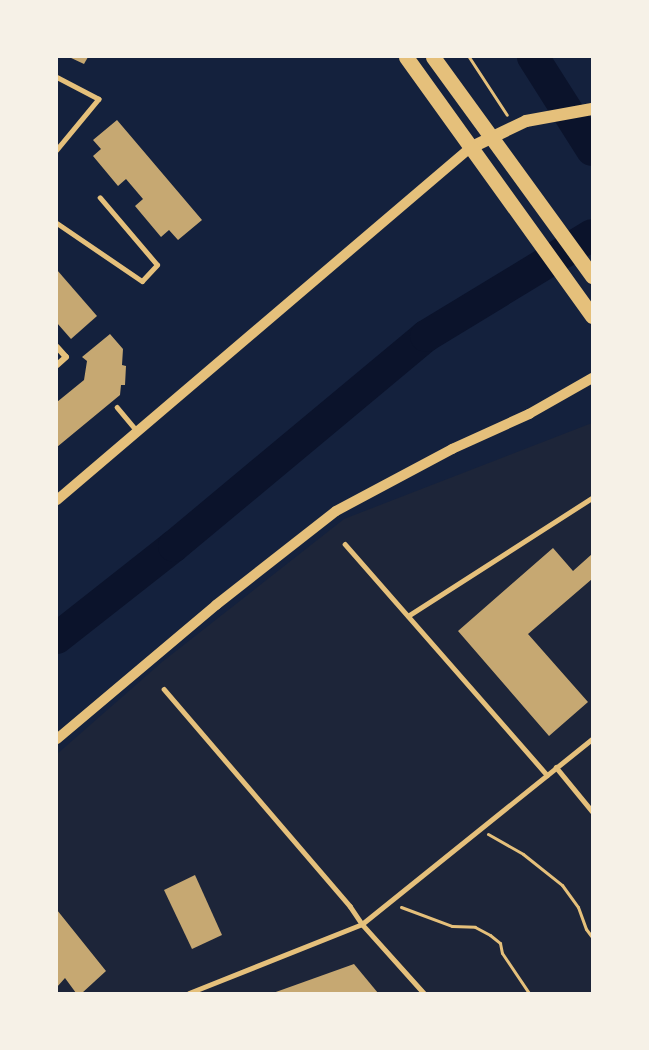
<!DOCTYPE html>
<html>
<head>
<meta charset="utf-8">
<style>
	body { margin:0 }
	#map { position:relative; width:649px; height:1050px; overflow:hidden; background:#14213d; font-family:Karla,sans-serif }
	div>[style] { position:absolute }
	.green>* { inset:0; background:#1d2539 }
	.river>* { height:32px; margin:-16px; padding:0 16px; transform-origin:16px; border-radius:16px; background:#0b132b }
	.building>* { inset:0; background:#c6a872 }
	.path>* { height:3px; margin:-1.5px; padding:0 1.5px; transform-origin:1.5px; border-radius:1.5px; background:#e5c07b }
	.service>* { height:4.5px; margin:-2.25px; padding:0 2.25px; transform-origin:2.25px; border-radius:2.25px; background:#e5c07b }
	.minor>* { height:6px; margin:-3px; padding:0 3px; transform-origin:3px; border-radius:3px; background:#e5c07b }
	.tertiary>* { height:10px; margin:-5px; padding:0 5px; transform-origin:5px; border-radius:5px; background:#e5c07b }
	.secondary>* { height:12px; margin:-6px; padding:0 6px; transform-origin:6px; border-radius:6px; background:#e5c07b }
	.primary>* { height:15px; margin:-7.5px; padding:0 7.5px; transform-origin:7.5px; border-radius:7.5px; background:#e5c07b }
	span { translate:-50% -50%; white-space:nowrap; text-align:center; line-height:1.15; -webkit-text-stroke:6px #f6f1e7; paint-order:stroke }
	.frame { position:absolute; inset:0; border:58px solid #f6f1e7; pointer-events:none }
</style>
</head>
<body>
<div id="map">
	<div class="green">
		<i style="clip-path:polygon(592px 423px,592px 993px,57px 993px,57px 754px,162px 662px,344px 519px)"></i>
	</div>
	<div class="river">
		<i style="left:533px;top:57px;width:110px;rotate:57.6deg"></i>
		<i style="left:57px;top:638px;width:149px;rotate:-38.2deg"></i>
		<i style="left:174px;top:546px;width:328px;rotate:-39.8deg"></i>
		<i style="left:426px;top:336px;width:194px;rotate:-31.3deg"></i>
	</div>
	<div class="building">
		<i style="clip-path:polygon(69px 57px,88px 57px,84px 64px)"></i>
		<i style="clip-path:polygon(117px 120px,202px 220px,178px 240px,169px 230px,161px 237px,135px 206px,143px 199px,126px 179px,118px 186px,93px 156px,101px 149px,93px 140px)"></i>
		<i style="clip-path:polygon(57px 270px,97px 316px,71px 339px,57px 323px)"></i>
		<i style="clip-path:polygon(110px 334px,123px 349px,122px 365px,126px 366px,125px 385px,121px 385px,120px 395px,57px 447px,57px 402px,84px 380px,87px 361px,82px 357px)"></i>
		<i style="clip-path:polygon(553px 548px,573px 571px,592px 554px,592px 579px,528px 634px,588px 702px,549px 736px,458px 631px)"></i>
		<i style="clip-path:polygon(195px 875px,222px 935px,192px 949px,164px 890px)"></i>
		<i style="clip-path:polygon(57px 910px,106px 971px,82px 993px,76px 993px,65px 978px,57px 987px)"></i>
		<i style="clip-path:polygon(354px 964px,378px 993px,273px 993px)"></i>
	</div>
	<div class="path">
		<i style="left:469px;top:57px;width:69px;rotate:56.8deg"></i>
		<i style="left:488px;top:834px;width:40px;rotate:29.7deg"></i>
		<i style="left:523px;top:854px;width:50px;rotate:38.5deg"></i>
		<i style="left:562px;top:885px;width:27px;rotate:54deg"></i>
		<i style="left:578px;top:907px;width:23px;rotate:70deg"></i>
		<i style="left:586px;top:929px;width:10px;rotate:53deg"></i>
		<i style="left:401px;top:907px;width:54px;rotate:20.4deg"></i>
		<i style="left:452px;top:926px;width:23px;rotate:2deg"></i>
		<i style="left:475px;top:927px;width:17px;rotate:28deg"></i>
		<i style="left:490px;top:935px;width:13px;rotate:39deg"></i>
		<i style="left:500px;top:943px;width:10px;rotate:79deg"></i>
		<i style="left:502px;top:953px;width:48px;rotate:56deg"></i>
	</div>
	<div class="service">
		<i style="left:57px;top:77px;width:47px;rotate:27.6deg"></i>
		<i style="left:99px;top:99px;width:66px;rotate:129.5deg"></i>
		<i style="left:57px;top:223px;width:103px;rotate:34.3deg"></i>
		<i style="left:142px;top:281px;width:22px;rotate:-47deg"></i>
		<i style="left:157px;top:265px;width:88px;rotate:-130.4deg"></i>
		<i style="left:117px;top:407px;width:31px;rotate:50deg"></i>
		<i style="left:345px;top:544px;width:307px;rotate:48.8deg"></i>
		<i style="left:408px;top:616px;width:219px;rotate:-32.7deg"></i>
		<i style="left:164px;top:689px;width:286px;rotate:49.4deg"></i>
		<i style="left:350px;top:906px;width:22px;rotate:56deg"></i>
		<i style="left:362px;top:924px;width:295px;rotate:-38.8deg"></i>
		<i style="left:556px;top:767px;width:57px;rotate:50.7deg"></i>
		<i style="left:189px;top:993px;width:186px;rotate:-21.7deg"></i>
		<i style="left:362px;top:924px;width:93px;rotate:48.1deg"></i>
	</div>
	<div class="minor">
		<i style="left:57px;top:347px;width:13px;rotate:48deg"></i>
		<i style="left:66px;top:357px;width:12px;rotate:138deg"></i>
	</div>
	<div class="tertiary">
		<i style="left:57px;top:500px;width:543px;rotate:-40.44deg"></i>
		<i style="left:57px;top:739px;width:208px;rotate:-40.1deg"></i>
		<i style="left:216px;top:605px;width:152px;rotate:-38.1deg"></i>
		<i style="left:336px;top:511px;width:132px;rotate:-28.1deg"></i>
		<i style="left:452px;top:449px;width:85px;rotate:-24.4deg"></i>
		<i style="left:529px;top:414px;width:73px;rotate:-29.7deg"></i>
	</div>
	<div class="secondary">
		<i style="left:470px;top:148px;width:62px;rotate:-25.7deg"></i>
		<i style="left:526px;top:121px;width:67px;rotate:-10.3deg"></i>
	</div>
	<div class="primary">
		<i style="left:406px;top:57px;width:319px;rotate:54.3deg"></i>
		<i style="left:433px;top:57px;width:271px;rotate:54deg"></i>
	</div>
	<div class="frame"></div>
</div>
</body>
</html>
